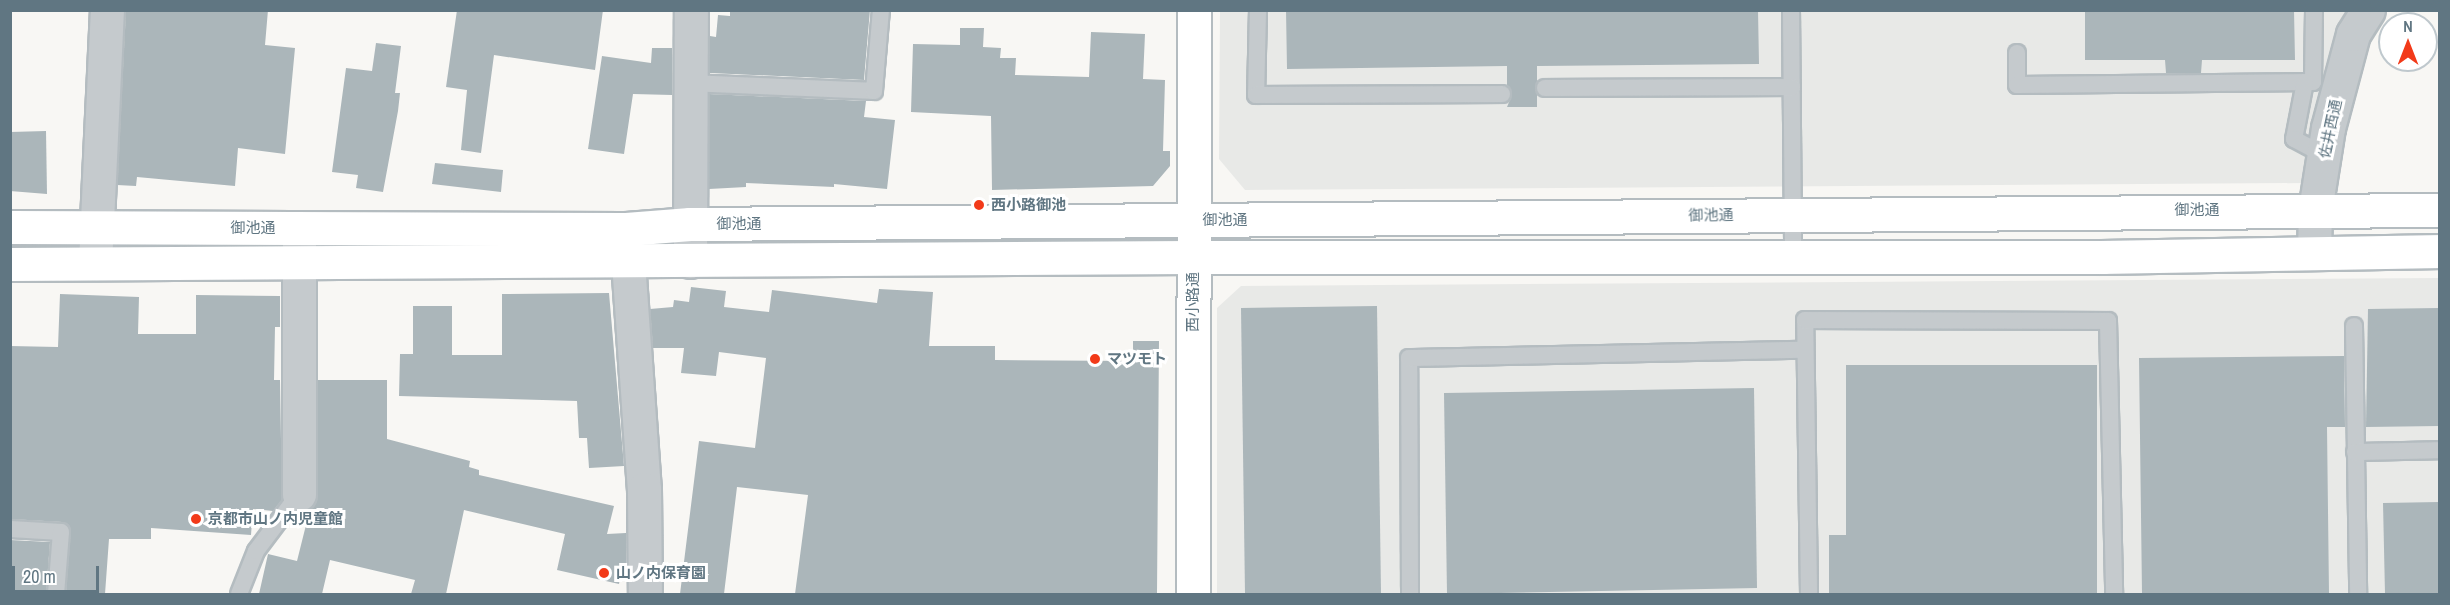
<!DOCTYPE html>
<html>
<head>
<meta charset="utf-8">
<style>
	body { margin:0 }
	#map { position:relative; width:2450px; height:605px; overflow:hidden; background:#f8f7f4; font-family:"Archivo Narrow","Noto Sans JP",sans-serif }
	div>[style] { position:absolute }
	.built>* { inset:0; background:#e8e9e7 }
	.building>* { inset:0; background:#abb6ba }
	.roads { filter:drop-shadow(2px 0 #b4bcc0) drop-shadow(-2px 0 #b4bcc0) drop-shadow(0 2px #b4bcc0) drop-shadow(0 -2px #b4bcc0) }
	.lane>* { height:16px; margin:-8px; padding:0 8px; transform-origin:8px; border-radius:8px; background:#c5cacd }
	.street>* { height:33px; margin:-16.5px; padding:0 16.5px; transform-origin:16.5px; border-radius:16.5px; background:#c5cacd }
	.secondary>* { height:33px; margin:-16.5px; padding:0 16.5px; transform-origin:16.5px; border-radius:16.5px; background:#fff }
	.dots>* { width:16px; height:16px; translate:-50% -50%; box-sizing:border-box; border:3px solid #fff; border-radius:50% }
	span { translate:-50% -50%; white-space:nowrap; text-align:center; line-height:1.15; -webkit-text-stroke:6px #fff; paint-order:stroke }
	.street-label { font-size:15px; color:#607682 }
	.poi-label { font-size:15px; color:#607682; font-weight:700 }
	.left { translate:0 -50%; text-align:left }
	.frame { position:absolute; inset:0; border:12px solid #607682; pointer-events:none }
	.north { position:absolute; left:2378px; top:12px; width:60px; height:60px; box-sizing:border-box; background:#fff; border:2px solid #bfc8cd; border-radius:50%; rotate:0deg; font-size:16px; font-weight:700; line-height:24px; text-align:center; color:#607682 }
	.north::after { content:''; display:block; margin:auto; width:21px; height:27px; background:#f23a19; clip-path:polygon(50% 0,100% 100%,50% 72%,0 100%) }
	.scale { position:absolute; left:12px; top:566px; width:87px; height:27px; box-sizing:border-box; border:3px solid #607682; border-top:0; padding-left:8px; font-size:18px; line-height:21px; white-space:nowrap; color:#607682; -webkit-text-stroke:4px #fff; paint-order:stroke }
</style>
</head>
<body>
<div id="map">
	<div class="built">
		<i style="clip-path:polygon(1220px 11px,2352px 11px,2305px 183px,1245px 190px,1219px 159px)"></i>
		<i style="clip-path:polygon(2439px 278px,2439px 594px,1217px 594px,1217px 308px,1241px 286px)"></i>
	</div>
	<div class="building">
		<i style="clip-path:polygon(126px 10px,268px 10px,265px 45px,295px 48px,285px 154px,238px 148px,235px 186px,137px 177px,136px 186px,117px 185px)"></i>
		<i style="clip-path:polygon(457px 10px,603px 10px,595px 70px,494px 55px,481px 153px,461px 150px,467px 90px,446px 87px)"></i>
		<i style="clip-path:polygon(730px 10px,870px 10px,864px 80px,710px 73px,710px 36px,716px 37px,718px 15px,730px 16px)"></i>
		<i style="clip-path:polygon(1286px 10px,1758px 10px,1759px 64px,1537px 66px,1537px 107px,1507px 107px,1512px 95px,1507px 85px,1507px 66px,1287px 69px)"></i>
		<i style="clip-path:polygon(2085px 10px,2294px 10px,2295px 60px,2202px 60px,2201px 73px,2166px 73px,2165px 60px,2085px 60px)"></i>
		<i style="clip-path:polygon(960px 28px,984px 28px,983px 47px,1001px 48px,1000px 58px,1016px 58px,1015px 75px,1089px 77px,1091px 32px,1145px 34px,1143px 79px,1165px 80px,1163px 151px,1170px 151px,1170px 166px,1153px 186px,992px 190px,991px 116px,911px 112px,913px 44px,960px 45px)"></i>
		<i style="clip-path:polygon(376px 43px,401px 46px,395px 93px,400px 93px,398px 111px,383px 192px,356px 188px,358px 175px,332px 172px,346px 68px,372px 71px)"></i>
		<i style="clip-path:polygon(652px 48px,672px 48px,672px 95px,633px 94px,624px 154px,588px 149px,602px 56px,651px 63px)"></i>
		<i style="clip-path:polygon(709px 94px,866px 101px,864px 117px,895px 120px,887px 189px,834px 184px,834px 187px,746px 183px,746px 187px,709px 189px)"></i>
		<i style="clip-path:polygon(46px 131px,47px 194px,10px 191px,10px 132px)"></i>
		<i style="clip-path:polygon(435px 163px,503px 170px,501px 192px,432px 184px)"></i>
		<i style="clip-path:polygon(691px 287px,726px 291px,724px 307px,769px 312px,772px 290px,877px 303px,879px 289px,933px 292px,929px 346px,995px 346px,995px 360px,1133px 361px,1133px 341px,1159px 341px,1157px 594px,795px 594px,808px 495px,737px 487px,724px 594px,680px 594px,699px 441px,755px 448px,766px 358px,719px 352px,716px 376px,681px 373px,684px 348px,653px 348px,650px 309px,673px 307px,674px 300px,689px 302px)"></i>
		<i style="clip-path:polygon(609px 293px,624px 466px,589px 468px,587px 438px,579px 438px,577px 401px,399px 396px,400px 354px,413px 354px,413px 306px,452px 306px,452px 355px,502px 355px,502px 294px)"></i>
		<i style="clip-path:polygon(60px 294px,139px 297px,138px 334px,196px 334px,196px 295px,280px 296px,280px 327px,275px 327px,274px 380px,280px 380px,282px 500px,273px 511px,253px 509px,251px 535px,151px 528px,151px 539px,109px 539px,105px 594px,66px 594px,70px 527px,62px 522px,10px 519px,10px 346px,58px 347px)"></i>
		<i style="clip-path:polygon(1377px 306px,1381px 594px,1245px 594px,1241px 308px)"></i>
		<i style="clip-path:polygon(2439px 308px,2439px 426px,2366px 427px,2368px 309px)"></i>
		<i style="clip-path:polygon(2344px 356px,2345px 427px,2327px 427px,2329px 594px,2142px 594px,2139px 358px)"></i>
		<i style="clip-path:polygon(1846px 365px,2097px 365px,2097px 594px,1829px 594px,1829px 535px,1846px 535px)"></i>
		<i style="clip-path:polygon(318px 380px,387px 380px,387px 439px,470px 461px,469px 467px,479px 470px,479px 475px,614px 506px,607px 534px,626px 533px,626px 574px,621px 573px,619px 584px,557px 570px,565px 534px,464px 510px,446px 594px,411px 594px,415px 580px,330px 560px,322px 594px,259px 594px,268px 554px,297px 561px,309px 513px,301px 512px,315px 503px)"></i>
		<i style="clip-path:polygon(1754px 388px,1757px 588px,1447px 594px,1444px 393px)"></i>
		<i style="clip-path:polygon(2439px 502px,2439px 594px,2385px 594px,2383px 503px)"></i>
		<i style="clip-path:polygon(10px 540px,50px 542px,46px 594px,10px 594px)"></i>
	</div>
	<div class="roads">
		<div class="lane">
			<i style="left:1258px;top:10px;width:85px;rotate:91.3deg"></i>
			<i style="left:1256px;top:95px;width:246px;rotate:-0.2deg"></i>
			<i style="left:1791px;top:10px;width:247px;rotate:89.5deg"></i>
			<i style="left:2017px;top:53px;width:32px;rotate:90deg"></i>
			<i style="left:2017px;top:85px;width:296px;rotate:-0.6deg"></i>
			<i style="left:2313px;top:82px;width:72px;rotate:-89.2deg"></i>
			<i style="left:2305px;top:82px;width:58px;rotate:100.9deg"></i>
			<i style="left:2294px;top:139px;width:34px;rotate:28deg"></i>
			<i style="left:691px;top:83px;width:183px;rotate:2.5deg"></i>
			<i style="left:874px;top:91px;width:81px;rotate:-85.1deg"></i>
			<i style="left:1545px;top:88px;width:247px;rotate:-0.2deg"></i>
			<i style="left:2354px;top:326px;width:268px;rotate:89.1deg"></i>
			<i style="left:2355px;top:452px;width:85px;rotate:-1.3deg"></i>
			<i style="left:10px;top:529px;width:51px;rotate:3.4deg"></i>
			<i style="left:61px;top:532px;width:62px;rotate:94.6deg"></i>
			<i style="left:239px;top:594px;width:46px;rotate:-68.4deg"></i>
			<i style="left:256px;top:551px;width:71px;rotate:-53deg"></i>
			<i style="left:1410px;top:594px;width:236px;rotate:-90.2deg"></i>
			<i style="left:1409px;top:358px;width:396px;rotate:-1.2deg"></i>
			<i style="left:1809px;top:594px;width:274px;rotate:-90.8deg"></i>
			<i style="left:1805px;top:320px;width:303px;rotate:0.2deg"></i>
			<i style="left:2108px;top:321px;width:273px;rotate:88.7deg"></i>
		</div>
		<div class="street">
			<i style="left:626px;top:233px;width:257px;rotate:86deg"></i>
			<i style="left:644px;top:489px;width:105px;rotate:89.5deg"></i>
			<i style="left:2314px;top:253px;width:43px;rotate:-88.7deg"></i>
			<i style="left:2315px;top:210px;width:83px;rotate:-81deg"></i>
			<i style="left:2328px;top:128px;width:97px;rotate:-75.1deg"></i>
			<i style="left:2353px;top:34px;width:28px;rotate:-58deg"></i>
			<i style="left:690px;top:261px;width:251px;rotate:-89.8deg"></i>
			<i style="left:95px;top:263px;width:253px;rotate:-87.3deg"></i>
			<i style="left:299px;top:494px;width:266px;rotate:-90deg"></i>
		</div>
		<div class="secondary">
			<i style="left:10px;top:227px;width:616px;rotate:0.19deg"></i>
			<i style="left:626px;top:229px;width:64px;rotate:-4.5deg"></i>
			<i style="left:690px;top:224px;width:1750px;rotate:-0.46deg"></i>
			<i style="left:10px;top:264px;width:1183px;rotate:-0.34deg"></i>
			<i style="left:1193px;top:257px;width:910px"></i>
			<i style="left:2103px;top:257px;width:337px;rotate:-1deg"></i>
			<i style="left:1193px;top:594px;width:584px;rotate:-89.9deg"></i>
		</div>
	</div>
	<div class="dots">
		<i style="left:979px;top:205px;background:#f23a19"></i>
		<i style="left:1095px;top:359px;background:#f23a19"></i>
		<i style="left:196px;top:519px;background:#f23a19"></i>
		<i style="left:604px;top:573px;background:#f23a19"></i>
	</div>
	<div class="street-label">
		<span style="left:2330px;top:129px;rotate:-78deg">佐井西通</span>
		<span style="left:2197px;top:210px">御池通</span>
		<span style="left:1711px;top:215px;rotate:-1deg">御池通</span>
		<span style="left:1225px;top:220px">御池通</span>
		<span style="left:739px;top:224px">御池通</span>
		<span style="left:253px;top:228px">御池通</span>
		<span style="left:1193px;top:302px;rotate:-90deg">西小路通</span>
	</div>
	<div class="poi-label">
		<span class="left" style="left:991px;top:205px">西小路御池</span>
		<span class="left" style="left:1107px;top:359px">マツモト</span>
		<span class="left" style="left:208px;top:519px">京都市山ノ内児童館</span>
		<span class="left" style="left:616px;top:573px">山ノ内保育園</span>
	</div>
	<div class="frame"></div>
	<div class="north">N</div>
	<div class="scale">20 m</div>
</div>
</body>
</html>
